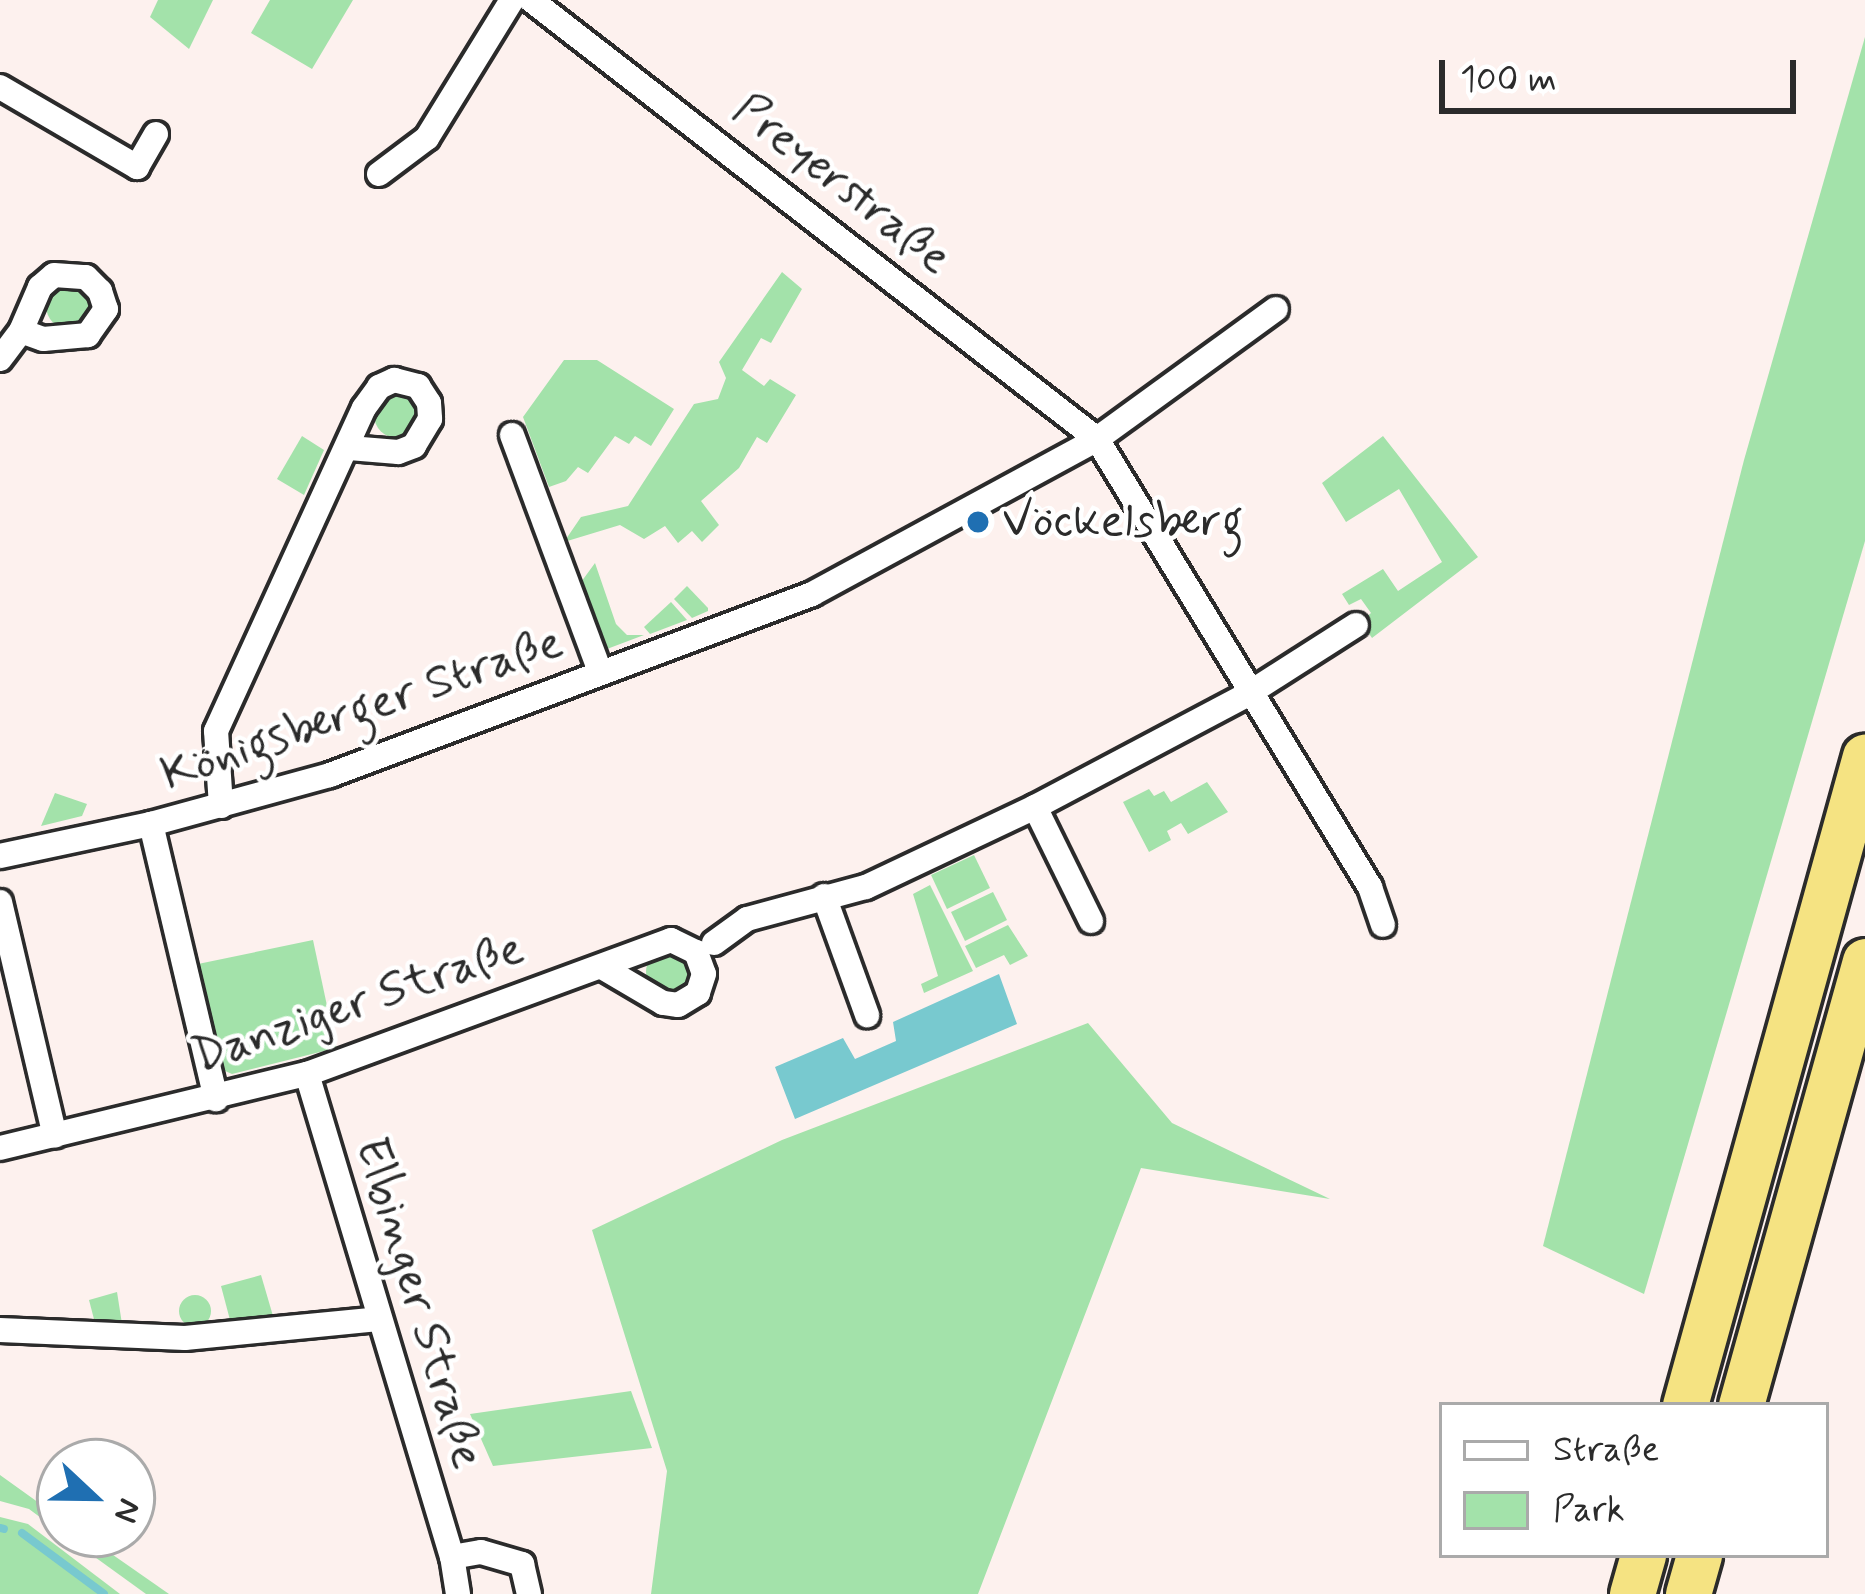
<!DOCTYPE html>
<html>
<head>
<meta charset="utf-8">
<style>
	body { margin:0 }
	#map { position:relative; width:1865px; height:1594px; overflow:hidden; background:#fdf1ee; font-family:Mynerve,sans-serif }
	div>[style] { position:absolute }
	.green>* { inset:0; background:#a3e2aa }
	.round { border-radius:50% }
	.water>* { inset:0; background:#78c9cf }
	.stream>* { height:8px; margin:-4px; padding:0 4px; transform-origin:4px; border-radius:4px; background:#78c9cf }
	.roads { filter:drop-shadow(3px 0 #2b2b2b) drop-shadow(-3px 0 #2b2b2b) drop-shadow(0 3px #2b2b2b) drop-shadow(0 -3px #2b2b2b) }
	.minor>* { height:24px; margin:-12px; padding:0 12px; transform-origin:12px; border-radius:12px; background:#fff }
	.motorway>* { height:45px; margin:-22.5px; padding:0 22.5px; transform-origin:22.5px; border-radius:22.5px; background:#f5e382 }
	.dots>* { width:33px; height:33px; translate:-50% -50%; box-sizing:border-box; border:6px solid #fff; border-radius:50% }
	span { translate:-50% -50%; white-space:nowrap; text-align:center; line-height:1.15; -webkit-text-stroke:9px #fff; paint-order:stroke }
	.street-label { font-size:48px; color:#2b2b2b }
	.poi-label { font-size:48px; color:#2b2b2b }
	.left { translate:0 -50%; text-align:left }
	.legend { position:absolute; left:1439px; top:1402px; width:390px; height:156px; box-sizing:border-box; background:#fff; border:3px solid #aaa; margin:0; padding:15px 21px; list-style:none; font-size:36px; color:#2b2b2b }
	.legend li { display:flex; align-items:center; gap:24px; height:60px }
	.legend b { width:60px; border:3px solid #aaa }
	.north { position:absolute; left:36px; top:1438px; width:120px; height:120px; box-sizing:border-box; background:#fff; border:3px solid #aaa; border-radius:50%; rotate:112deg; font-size:33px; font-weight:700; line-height:48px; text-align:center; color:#2b2b2b }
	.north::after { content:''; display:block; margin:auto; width:42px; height:54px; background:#1f6fb2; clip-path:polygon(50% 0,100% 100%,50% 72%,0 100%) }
	.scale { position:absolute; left:1439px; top:60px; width:357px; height:54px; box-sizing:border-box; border:6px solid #2b2b2b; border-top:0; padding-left:15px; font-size:36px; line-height:42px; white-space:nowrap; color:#2b2b2b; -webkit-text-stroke:9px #fff; paint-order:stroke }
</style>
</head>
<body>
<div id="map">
	<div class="green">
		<i style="clip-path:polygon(158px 0,213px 0,189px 49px,150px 17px)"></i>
		<i style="clip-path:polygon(270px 0,353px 0,312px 69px,251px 33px)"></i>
		<i style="clip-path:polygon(1865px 37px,1865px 541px,1644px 1294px,1543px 1246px,1744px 460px)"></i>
		<i style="clip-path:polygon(782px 272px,802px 289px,771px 343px,761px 338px,742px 370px,764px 386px,770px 379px,796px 395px,767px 443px,757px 437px,739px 468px,701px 501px,719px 525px,702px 542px,692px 531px,678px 543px,665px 526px,644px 539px,620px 525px,564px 542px,581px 517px,628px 506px,694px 404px,718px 399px,726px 378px,719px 362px)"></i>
		<i class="round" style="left:46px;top:283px;width:46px;height:46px"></i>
		<i style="clip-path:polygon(564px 360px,597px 360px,674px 409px,651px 446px,635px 436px,629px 444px,615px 436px,588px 473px,578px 467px,566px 481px,549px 487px,523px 417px)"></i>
		<i class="round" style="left:374px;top:392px;width:46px;height:46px"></i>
		<i style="clip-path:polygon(302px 436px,324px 450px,304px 495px,277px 479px)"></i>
		<i style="clip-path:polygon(1383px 436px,1478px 557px,1372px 638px,1361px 622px,1371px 613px,1361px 599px,1349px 605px,1342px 594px,1383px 569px,1398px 591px,1442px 562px,1399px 489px,1346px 522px,1322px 483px)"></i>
		<i style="clip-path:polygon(595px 563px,616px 624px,627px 635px,644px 635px,599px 652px,576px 589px)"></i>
		<i style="clip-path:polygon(687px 586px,708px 608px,708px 611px,692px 618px,674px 599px)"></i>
		<i style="clip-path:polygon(671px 602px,687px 620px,650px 634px,644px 627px)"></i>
		<i style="clip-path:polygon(1207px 782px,1228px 812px,1188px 834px,1181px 823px,1167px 831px,1171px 840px,1149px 852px,1123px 802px,1149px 789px,1154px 796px,1164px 791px,1171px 802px)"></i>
		<i style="clip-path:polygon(55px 793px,87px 804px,82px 816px,41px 826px)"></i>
		<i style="clip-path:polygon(974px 855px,990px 888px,947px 909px,931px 875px)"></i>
		<i style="clip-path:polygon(930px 885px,973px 971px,924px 993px,921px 984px,938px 976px,913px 894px)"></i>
		<i style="clip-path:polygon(993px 892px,1007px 920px,965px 941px,951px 912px)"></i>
		<i style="clip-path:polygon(1008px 925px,1028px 956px,1010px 965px,1004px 955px,976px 968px,965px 946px)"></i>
		<i style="clip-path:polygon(313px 940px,336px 1048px,232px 1074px,216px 1067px,198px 964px)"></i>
		<i class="round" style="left:646px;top:950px;width:44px;height:44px"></i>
		<i style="clip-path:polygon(1088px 1023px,1172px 1123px,1330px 1199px,1141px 1168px,978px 1594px,651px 1594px,667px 1471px,592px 1230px,782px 1140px)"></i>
		<i style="clip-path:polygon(261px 1275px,273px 1316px,230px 1320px,221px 1286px)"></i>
		<i style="clip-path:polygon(117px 1292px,122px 1324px,95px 1323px,89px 1300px)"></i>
		<i class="round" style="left:179px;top:1295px;width:32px;height:32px"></i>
		<i style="clip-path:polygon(631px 1391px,652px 1448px,493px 1466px,470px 1414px)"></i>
		<i style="clip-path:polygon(0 1475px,60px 1518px,60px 1532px,29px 1509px,0 1501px)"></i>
		<i style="clip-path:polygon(0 1517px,28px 1524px,120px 1594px,0 1594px)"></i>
		<i style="clip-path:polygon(63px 1534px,83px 1534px,169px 1594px,146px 1594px)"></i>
	</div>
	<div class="water">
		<i style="clip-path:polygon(999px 974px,1017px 1024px,795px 1119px,775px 1067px,843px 1038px,855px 1059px,896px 1041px,893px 1022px)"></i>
	</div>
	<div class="stream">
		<i style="left:0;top:1528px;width:4px;rotate:14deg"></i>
		<i style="left:22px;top:1533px;width:102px;rotate:36.6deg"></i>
	</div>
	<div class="roads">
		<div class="minor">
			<i style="left:531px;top:0;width:716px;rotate:37.8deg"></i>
			<i style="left:1097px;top:439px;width:525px;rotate:58.64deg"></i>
			<i style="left:1370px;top:887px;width:40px;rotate:71.1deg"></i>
			<i style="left:0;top:87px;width:159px;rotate:30.3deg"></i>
			<i style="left:137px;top:167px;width:38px;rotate:-60deg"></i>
			<i style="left:379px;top:174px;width:60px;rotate:-36.9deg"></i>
			<i style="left:427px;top:138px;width:162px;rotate:-58.4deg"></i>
			<i style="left:0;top:359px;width:35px;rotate:-53deg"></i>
			<i style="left:21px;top:331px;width:48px;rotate:-66.6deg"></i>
			<i style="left:40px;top:287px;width:18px;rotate:-41deg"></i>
			<i style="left:54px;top:275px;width:32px;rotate:4deg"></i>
			<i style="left:86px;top:277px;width:20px;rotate:45deg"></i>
			<i style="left:100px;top:291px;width:19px;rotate:72deg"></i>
			<i style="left:106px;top:309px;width:32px;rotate:125deg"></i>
			<i style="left:88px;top:335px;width:45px;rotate:174.9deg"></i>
			<i style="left:43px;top:339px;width:23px;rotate:-160deg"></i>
			<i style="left:512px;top:435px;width:253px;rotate:69.6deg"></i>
			<i style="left:221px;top:806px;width:75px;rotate:-93.8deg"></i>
			<i style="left:216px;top:731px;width:355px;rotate:-65.4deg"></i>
			<i style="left:364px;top:408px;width:26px;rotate:-54deg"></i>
			<i style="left:379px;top:387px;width:17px;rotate:-25deg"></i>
			<i style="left:394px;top:380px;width:25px;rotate:14deg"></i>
			<i style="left:418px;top:386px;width:20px;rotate:57deg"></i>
			<i style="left:429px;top:403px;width:16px;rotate:86deg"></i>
			<i style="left:430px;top:419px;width:31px;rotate:121deg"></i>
			<i style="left:414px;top:446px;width:17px;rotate:159deg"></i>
			<i style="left:398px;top:452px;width:49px;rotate:-175.3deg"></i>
			<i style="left:1035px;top:807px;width:127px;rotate:63.8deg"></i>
			<i style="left:151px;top:824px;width:283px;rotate:76.7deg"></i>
			<i style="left:0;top:856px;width:154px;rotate:-12deg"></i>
			<i style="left:151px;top:824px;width:186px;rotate:-15.3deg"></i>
			<i style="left:330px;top:775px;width:515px;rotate:-20.58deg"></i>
			<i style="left:812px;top:594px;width:324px;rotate:-28.5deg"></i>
			<i style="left:1097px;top:439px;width:221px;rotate:-36deg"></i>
			<i style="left:824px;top:896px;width:127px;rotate:70.1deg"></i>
			<i style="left:0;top:902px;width:240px;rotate:76.8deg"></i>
			<i style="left:714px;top:943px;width:41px;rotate:-36deg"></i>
			<i style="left:747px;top:919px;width:123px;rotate:-15.1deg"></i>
			<i style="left:866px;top:887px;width:187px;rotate:-25.3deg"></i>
			<i style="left:1035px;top:807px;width:241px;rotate:-27.9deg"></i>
			<i style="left:1248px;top:694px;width:128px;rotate:-32.6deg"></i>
			<i style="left:307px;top:1074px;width:504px;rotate:73.29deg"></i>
			<i style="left:0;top:1148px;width:316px;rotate:-13.6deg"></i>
			<i style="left:307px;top:1074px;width:388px;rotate:-20.2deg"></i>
			<i style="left:671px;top:940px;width:28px;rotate:26deg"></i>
			<i style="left:696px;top:952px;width:23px;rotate:70deg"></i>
			<i style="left:704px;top:974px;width:20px;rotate:108deg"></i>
			<i style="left:698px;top:993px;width:23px;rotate:149deg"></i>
			<i style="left:678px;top:1005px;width:15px;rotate:-172deg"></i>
			<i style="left:663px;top:1003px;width:71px;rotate:-149.5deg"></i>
			<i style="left:0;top:1330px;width:185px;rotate:2.5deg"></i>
			<i style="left:185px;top:1338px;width:194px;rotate:-5.6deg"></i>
			<i style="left:458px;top:1594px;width:37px;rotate:-99deg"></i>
			<i style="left:452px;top:1557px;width:29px;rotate:-10deg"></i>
			<i style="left:481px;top:1552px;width:43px;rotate:16.3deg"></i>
			<i style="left:522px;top:1564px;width:31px;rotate:77deg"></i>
		</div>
		<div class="motorway">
			<i style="left:1685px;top:1405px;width:673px;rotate:-74.5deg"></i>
			<i style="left:1741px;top:1405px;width:461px;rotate:-74.4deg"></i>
			<i style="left:1632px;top:1594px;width:41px;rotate:-74.2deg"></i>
			<i style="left:1688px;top:1594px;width:41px;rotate:-74.2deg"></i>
		</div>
	</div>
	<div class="dots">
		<i style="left:978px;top:522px;background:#1f6fb2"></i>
	</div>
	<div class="street-label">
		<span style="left:842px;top:184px;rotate:38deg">Preyerstraße</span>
		<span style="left:362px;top:709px;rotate:-19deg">Königsberger Straße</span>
		<span style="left:358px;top:1003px;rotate:-19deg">Danziger Straße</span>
		<span style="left:419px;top:1303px;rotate:73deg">Elbinger Straße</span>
	</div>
	<div class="poi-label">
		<span class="left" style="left:1002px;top:522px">Vöckelsberg</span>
	</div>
	<ul class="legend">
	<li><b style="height:15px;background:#fff"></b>Straße</li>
	<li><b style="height:33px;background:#a3e2aa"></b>Park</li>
	</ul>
	<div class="north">N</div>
	<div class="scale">100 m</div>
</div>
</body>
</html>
